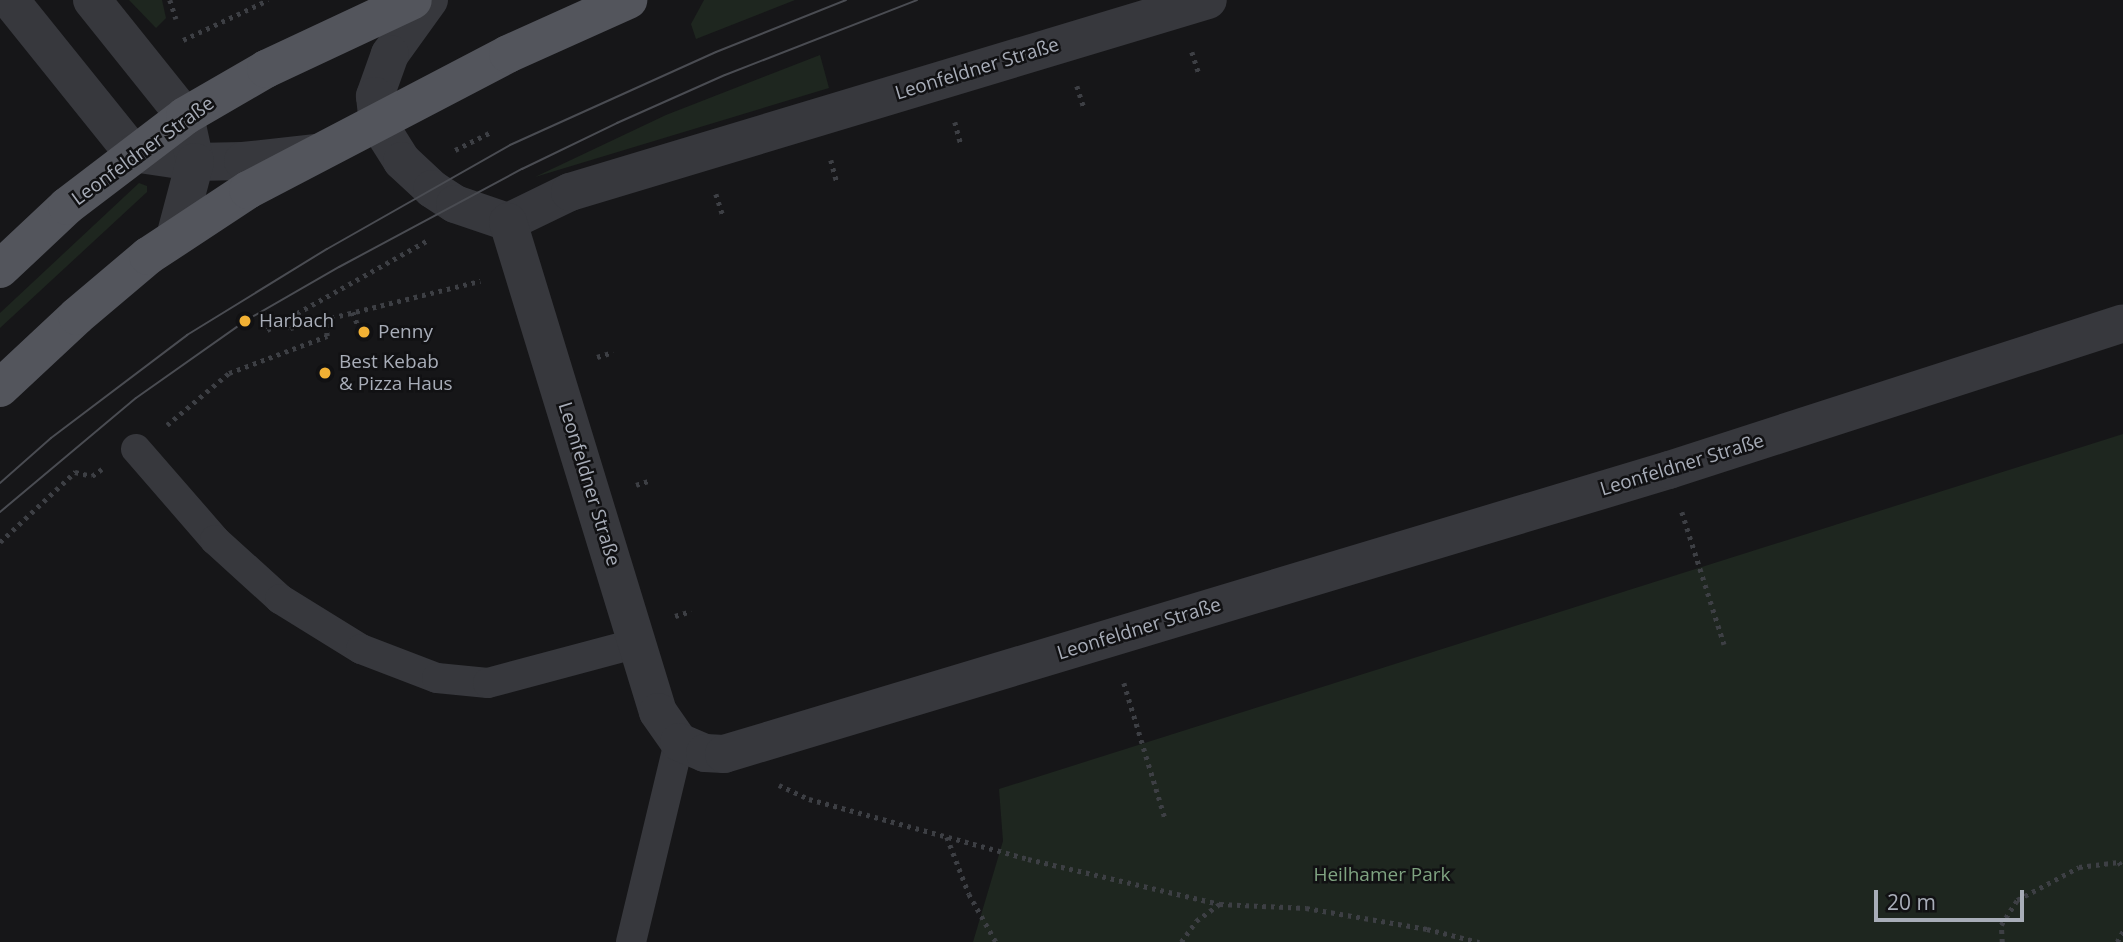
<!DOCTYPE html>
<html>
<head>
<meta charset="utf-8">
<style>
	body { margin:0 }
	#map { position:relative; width:2123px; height:942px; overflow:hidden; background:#161618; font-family:"Open Sans",sans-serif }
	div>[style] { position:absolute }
	.green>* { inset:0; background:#1e261f }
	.path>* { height:4.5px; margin-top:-2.25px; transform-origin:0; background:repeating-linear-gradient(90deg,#3d3f44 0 3.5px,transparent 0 8.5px) }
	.lane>* { height:30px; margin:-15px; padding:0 15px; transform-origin:15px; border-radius:15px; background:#37383d }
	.street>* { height:38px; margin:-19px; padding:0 19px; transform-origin:19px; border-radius:19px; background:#37383d }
	.primary>* { height:38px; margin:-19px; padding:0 19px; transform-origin:19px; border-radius:19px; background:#53555c }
	.tram>* { height:2px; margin:-1px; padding:0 1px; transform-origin:1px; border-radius:1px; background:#4a4c52 }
	.dots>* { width:19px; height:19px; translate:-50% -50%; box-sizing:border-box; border:4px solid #111113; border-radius:50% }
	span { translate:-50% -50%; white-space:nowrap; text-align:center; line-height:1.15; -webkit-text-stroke:5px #111113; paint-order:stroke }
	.street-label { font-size:19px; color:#a8adb8 }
	.poi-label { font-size:19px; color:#a8adb8 }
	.left { translate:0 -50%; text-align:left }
	.park-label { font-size:19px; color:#7fa381 }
	.scale { position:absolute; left:1874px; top:890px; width:150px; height:32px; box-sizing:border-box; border:4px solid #a8adb8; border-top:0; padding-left:9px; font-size:21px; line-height:24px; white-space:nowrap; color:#a8adb8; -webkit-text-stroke:5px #111113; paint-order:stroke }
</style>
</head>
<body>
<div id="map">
	<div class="green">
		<i style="clip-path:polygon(129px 0,162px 0,166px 18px,156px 28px)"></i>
		<i style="clip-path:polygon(704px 0,795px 0,696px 39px,691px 24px)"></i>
		<i style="clip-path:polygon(820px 55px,829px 88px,535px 177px,666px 115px)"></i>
		<i style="clip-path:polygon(139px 183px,147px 186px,147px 192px,0 328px,0 313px)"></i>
		<i style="clip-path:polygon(2123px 434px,2123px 942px,973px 942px,1003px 841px,999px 789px)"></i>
	</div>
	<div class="path">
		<i style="left:170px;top:0;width:20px;rotate:72deg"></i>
		<i style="left:183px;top:40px;width:94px;rotate:-25.2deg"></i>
		<i style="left:1192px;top:52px;width:23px;rotate:72deg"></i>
		<i style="left:1077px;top:86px;width:23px;rotate:72deg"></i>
		<i style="left:955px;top:122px;width:24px;rotate:75deg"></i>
		<i style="left:455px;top:150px;width:42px;rotate:-26.6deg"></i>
		<i style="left:831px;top:160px;width:23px;rotate:75deg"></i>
		<i style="left:716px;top:194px;width:23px;rotate:72deg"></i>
		<i style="left:353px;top:312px;width:15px;rotate:70deg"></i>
		<i style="left:282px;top:323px;width:9px;rotate:32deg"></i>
		<i style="left:290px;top:328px;width:196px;rotate:-13.9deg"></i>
		<i style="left:267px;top:330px;width:184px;rotate:-29.2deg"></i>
		<i style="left:597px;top:357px;width:17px;rotate:-17deg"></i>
		<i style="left:167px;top:425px;width:81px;rotate:-40deg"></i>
		<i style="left:229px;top:373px;width:105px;rotate:-20.7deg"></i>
		<i style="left:327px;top:336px;width:17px;rotate:-97deg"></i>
		<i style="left:636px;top:485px;width:16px;rotate:-18deg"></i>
		<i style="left:1682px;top:512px;width:139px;rotate:72.3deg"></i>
		<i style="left:0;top:542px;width:103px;rotate:-43deg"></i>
		<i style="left:75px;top:472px;width:17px;rotate:13deg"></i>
		<i style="left:92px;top:476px;width:12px;rotate:-35deg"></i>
		<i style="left:675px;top:616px;width:17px;rotate:-17deg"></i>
		<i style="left:1124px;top:683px;width:144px;rotate:73.1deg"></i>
		<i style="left:779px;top:785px;width:33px;rotate:25deg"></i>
		<i style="left:809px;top:799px;width:227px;rotate:15.3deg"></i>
		<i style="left:1028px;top:859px;width:197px;rotate:13.2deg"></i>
		<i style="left:1220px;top:904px;width:86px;rotate:2.7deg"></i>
		<i style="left:1306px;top:908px;width:123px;rotate:9.8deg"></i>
		<i style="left:1427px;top:929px;width:54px;rotate:14deg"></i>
		<i style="left:947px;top:837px;width:61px;rotate:68.9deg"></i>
		<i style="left:969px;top:894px;width:55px;rotate:60.6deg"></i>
		<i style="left:1181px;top:942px;width:26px;rotate:-54deg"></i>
		<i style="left:1196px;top:921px;width:29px;rotate:-36deg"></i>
		<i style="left:2002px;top:942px;width:17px;rotate:-93deg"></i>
		<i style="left:2001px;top:925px;width:30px;rotate:-57deg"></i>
		<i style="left:2017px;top:900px;width:70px;rotate:-28deg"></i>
		<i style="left:2079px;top:867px;width:40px;rotate:-7.1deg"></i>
		<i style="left:2119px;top:862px;width:7px;rotate:56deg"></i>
		<i style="left:2117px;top:942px;width:13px;rotate:-61deg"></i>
	</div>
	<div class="lane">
		<i style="left:136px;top:449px;width:121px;rotate:49deg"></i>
		<i style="left:215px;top:540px;width:88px;rotate:42.2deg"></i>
		<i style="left:280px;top:599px;width:95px;rotate:31.7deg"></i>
		<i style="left:361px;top:649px;width:81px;rotate:20.9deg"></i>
		<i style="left:437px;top:678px;width:51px;rotate:5.6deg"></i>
		<i style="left:488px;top:683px;width:154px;rotate:-15deg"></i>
		<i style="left:631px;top:942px;width:206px;rotate:-76.5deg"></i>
	</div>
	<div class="street">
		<i style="left:10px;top:0;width:196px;rotate:51.2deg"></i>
		<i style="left:133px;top:153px;width:63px;rotate:8.3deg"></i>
		<i style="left:195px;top:162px;width:48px;rotate:-1.2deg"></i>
		<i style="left:243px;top:161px;width:74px;rotate:-6.2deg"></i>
		<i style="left:92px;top:0;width:149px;rotate:51.3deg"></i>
		<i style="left:185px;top:116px;width:47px;rotate:77.7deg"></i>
		<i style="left:195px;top:162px;width:78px;rotate:104.9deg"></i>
		<i style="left:429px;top:0;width:67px;rotate:125.8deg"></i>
		<i style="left:390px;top:54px;width:45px;rotate:109.7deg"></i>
		<i style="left:375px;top:96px;width:27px;rotate:84deg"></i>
		<i style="left:378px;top:123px;width:45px;rotate:57.7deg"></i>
		<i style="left:402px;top:161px;width:41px;rotate:43deg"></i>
		<i style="left:432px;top:189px;width:27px;rotate:33deg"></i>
		<i style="left:455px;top:204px;width:56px;rotate:18.8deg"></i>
		<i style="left:508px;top:222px;width:69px;rotate:-25.8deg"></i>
		<i style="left:570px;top:192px;width:666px;rotate:-16.75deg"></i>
		<i style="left:508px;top:222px;width:512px;rotate:72.98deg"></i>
		<i style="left:658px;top:712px;width:37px;rotate:55deg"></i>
		<i style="left:679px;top:742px;width:28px;rotate:23deg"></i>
		<i style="left:705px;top:753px;width:19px;rotate:3deg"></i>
		<i style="left:724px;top:754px;width:987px;rotate:-16.73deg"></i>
		<i style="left:1669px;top:470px;width:477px;rotate:-17.9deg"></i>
	</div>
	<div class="primary">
		<i style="left:0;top:269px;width:92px;rotate:-43.2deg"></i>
		<i style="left:67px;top:206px;width:148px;rotate:-37.3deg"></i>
		<i style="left:185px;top:116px;width:94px;rotate:-30.1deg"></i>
		<i style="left:266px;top:69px;width:162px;rotate:-25.1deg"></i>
		<i style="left:0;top:388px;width:105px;rotate:-43.1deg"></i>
		<i style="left:77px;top:316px;width:93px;rotate:-40.2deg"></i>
		<i style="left:148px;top:256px;width:120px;rotate:-33.4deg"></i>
		<i style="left:248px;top:190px;width:293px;rotate:-27.6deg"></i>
		<i style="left:508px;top:54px;width:132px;rotate:-24.2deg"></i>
	</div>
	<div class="tram">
		<i style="left:0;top:483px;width:68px;rotate:-41.4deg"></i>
		<i style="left:51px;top:438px;width:171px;rotate:-37.1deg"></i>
		<i style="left:187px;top:335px;width:164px;rotate:-31.6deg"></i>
		<i style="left:327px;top:249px;width:210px;rotate:-29.6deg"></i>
		<i style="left:510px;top:145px;width:226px;rotate:-24.3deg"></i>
		<i style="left:716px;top:52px;width:140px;rotate:-21.8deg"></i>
		<i style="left:0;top:512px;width:177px;rotate:-40deg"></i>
		<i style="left:136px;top:398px;width:133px;rotate:-35.2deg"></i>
		<i style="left:245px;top:321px;width:108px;rotate:-29.9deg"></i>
		<i style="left:339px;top:267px;width:208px;rotate:-28.2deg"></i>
		<i style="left:522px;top:169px;width:106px;rotate:-25.8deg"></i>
		<i style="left:617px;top:123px;width:118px;rotate:-24deg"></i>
		<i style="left:725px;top:75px;width:206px;rotate:-21.3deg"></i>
	</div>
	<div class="dots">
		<i style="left:245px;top:321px;background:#f2b134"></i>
		<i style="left:364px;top:332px;background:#f2b134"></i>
		<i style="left:325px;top:373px;background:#f2b134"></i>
	</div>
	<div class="street-label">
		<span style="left:977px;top:69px;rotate:-17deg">Leonfeldner Straße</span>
		<span style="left:143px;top:151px;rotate:-36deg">Leonfeldner Straße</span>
		<span style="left:1682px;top:465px;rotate:-17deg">Leonfeldner Straße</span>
		<span style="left:589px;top:484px;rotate:73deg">Leonfeldner Straße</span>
		<span style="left:1139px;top:629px;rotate:-17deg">Leonfeldner Straße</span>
	</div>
	<div class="poi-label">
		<span class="left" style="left:259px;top:321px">Harbach</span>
		<span class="left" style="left:378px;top:332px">Penny</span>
		<span class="left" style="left:339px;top:373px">Best Kebab<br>&amp; Pizza Haus</span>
	</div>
	<div class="park-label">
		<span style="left:1382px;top:875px">Heilhamer Park</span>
	</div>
	<div class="scale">20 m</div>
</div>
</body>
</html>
